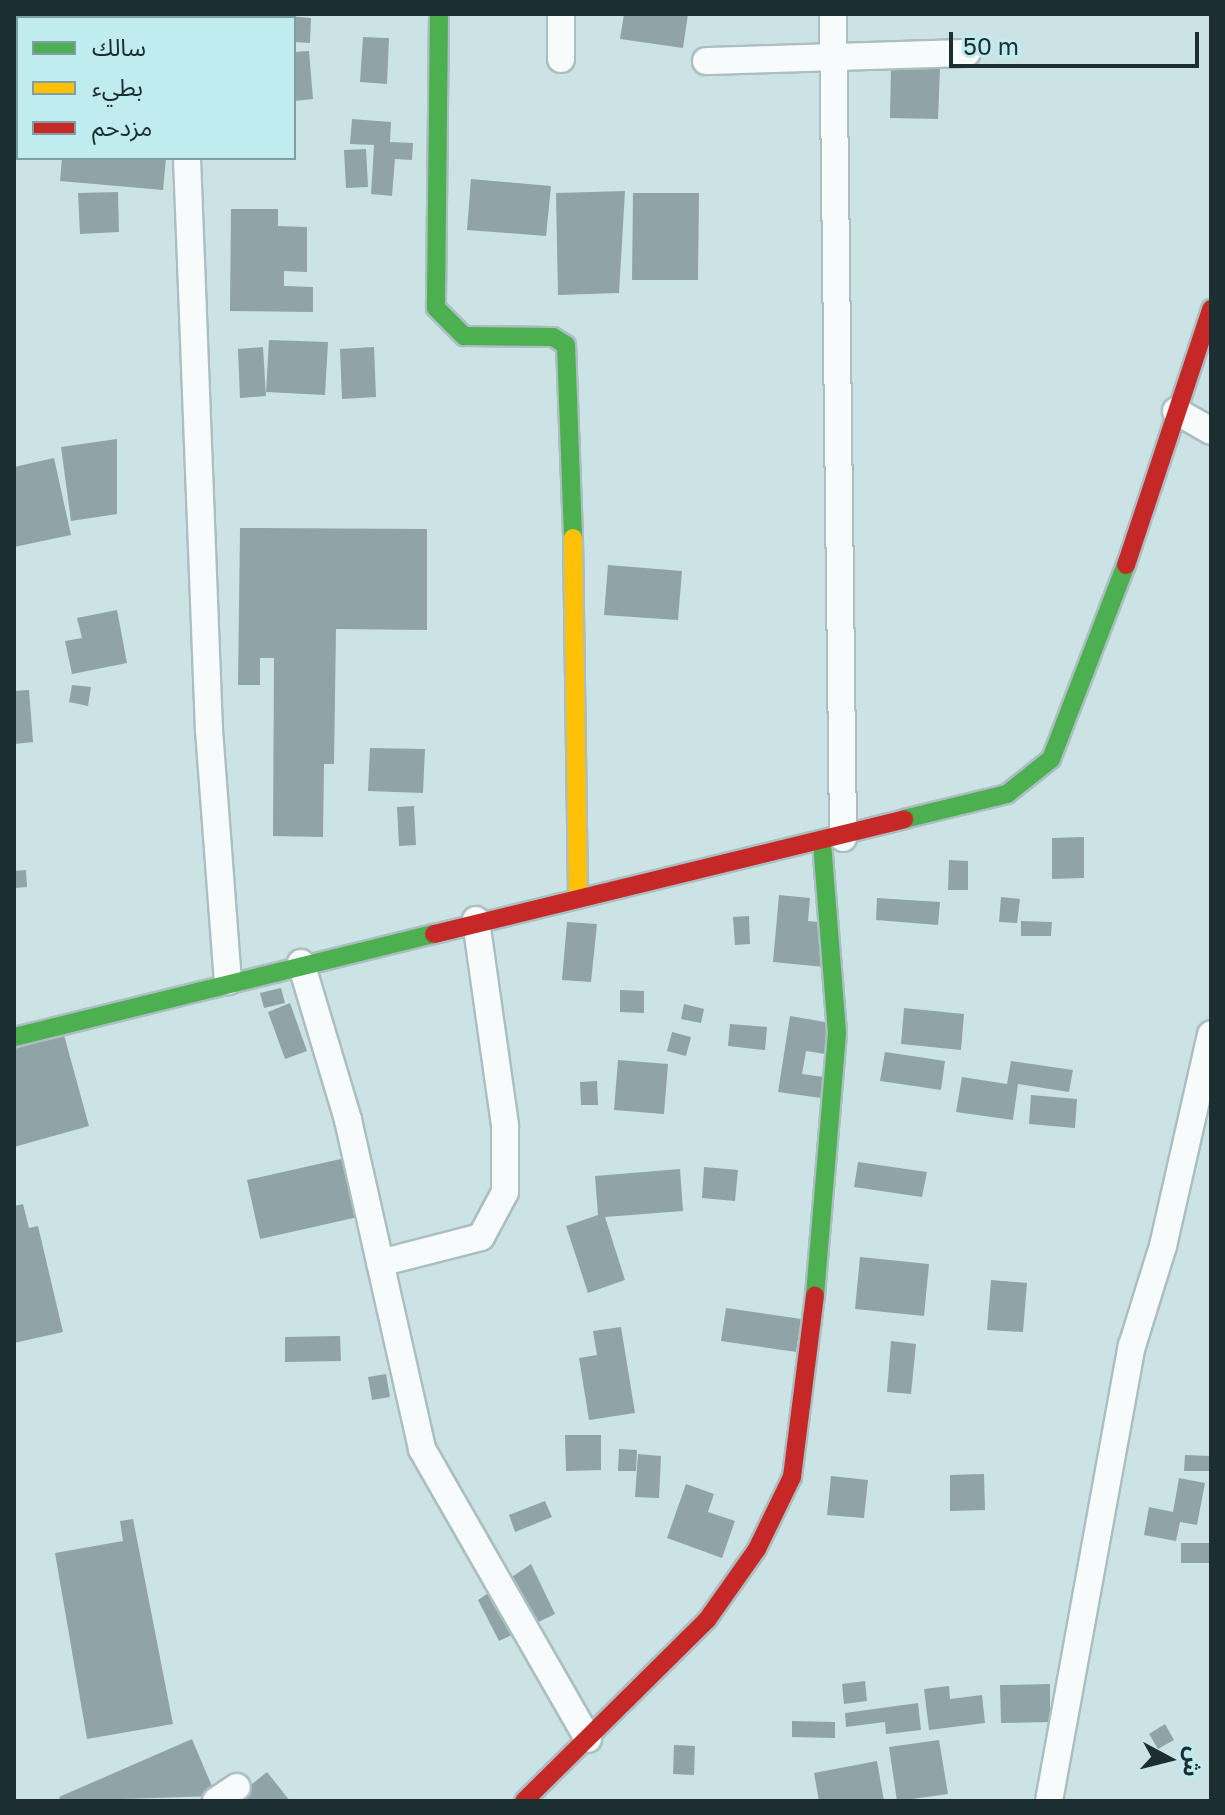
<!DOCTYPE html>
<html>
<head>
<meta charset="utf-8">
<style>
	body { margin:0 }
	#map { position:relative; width:1225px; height:1815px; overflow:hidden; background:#cbe3e5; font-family:"Golos Text","Noto Sans Arabic",sans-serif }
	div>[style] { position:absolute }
	.building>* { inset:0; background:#91a4a5 }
	.roads { filter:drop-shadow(2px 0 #abbec0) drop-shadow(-2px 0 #abbec0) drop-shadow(0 2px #abbec0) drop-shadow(0 -2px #abbec0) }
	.street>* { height:26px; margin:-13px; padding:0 13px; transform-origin:13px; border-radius:13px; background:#f7fbfb }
	.fast>* { height:18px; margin:-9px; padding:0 9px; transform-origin:9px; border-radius:9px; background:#4caf50 }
	.slow>* { height:18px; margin:-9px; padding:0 9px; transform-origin:9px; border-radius:9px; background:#ffc107 }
	.jam>* { height:18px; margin:-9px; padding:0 9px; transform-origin:9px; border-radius:9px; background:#c62828 }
	span { translate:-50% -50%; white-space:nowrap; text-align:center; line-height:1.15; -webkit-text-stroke:6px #c0ecf0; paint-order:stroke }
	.frame { position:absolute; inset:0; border:16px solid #1d2e30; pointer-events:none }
	.legend { position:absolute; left:16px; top:16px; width:280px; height:144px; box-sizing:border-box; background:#c0ecf0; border:2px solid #7fa0a3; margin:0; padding:10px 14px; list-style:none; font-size:24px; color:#1d2e30 }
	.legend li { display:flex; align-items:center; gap:16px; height:40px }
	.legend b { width:40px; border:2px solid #7fa0a3 }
	.north { position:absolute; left:1129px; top:1719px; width:80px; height:80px; -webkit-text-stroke:6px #c0ecf0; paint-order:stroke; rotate:97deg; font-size:22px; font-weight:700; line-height:32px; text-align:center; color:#1d2e30 }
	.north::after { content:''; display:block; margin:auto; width:28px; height:36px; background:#1d2e30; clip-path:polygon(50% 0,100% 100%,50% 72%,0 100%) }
	.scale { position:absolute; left:949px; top:32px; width:250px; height:36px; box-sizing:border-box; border:4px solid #1d2e30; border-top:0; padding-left:10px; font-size:24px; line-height:28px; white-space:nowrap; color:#1d2e30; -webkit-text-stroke:6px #c0ecf0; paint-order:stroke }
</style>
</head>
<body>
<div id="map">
	<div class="building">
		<i style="clip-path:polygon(268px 14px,311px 18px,310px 43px,294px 42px,294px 18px)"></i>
		<i style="clip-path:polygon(624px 14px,688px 14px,683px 48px,620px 39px)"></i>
		<i style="clip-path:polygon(363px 37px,389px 38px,387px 84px,360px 82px)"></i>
		<i style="clip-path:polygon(309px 51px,313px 99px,294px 101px,294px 52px)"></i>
		<i style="clip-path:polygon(14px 61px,18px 62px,18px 105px,14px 105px)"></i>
		<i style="clip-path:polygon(891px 67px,940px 68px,938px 119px,890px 118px)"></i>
		<i style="clip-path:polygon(352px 119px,391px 122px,390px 142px,413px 143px,412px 160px,395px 159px,392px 196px,371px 194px,374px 145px,350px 144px)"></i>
		<i style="clip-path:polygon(366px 149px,368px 187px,346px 188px,344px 150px)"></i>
		<i style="clip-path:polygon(62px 158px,166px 158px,163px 190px,60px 181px)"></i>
		<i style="clip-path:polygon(471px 179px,551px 186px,546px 236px,467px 230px)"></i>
		<i style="clip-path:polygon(625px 191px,619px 293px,558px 295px,556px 193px)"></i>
		<i style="clip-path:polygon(118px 192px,119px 232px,80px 234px,78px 193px)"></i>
		<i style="clip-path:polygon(633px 193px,699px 193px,698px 280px,632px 280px)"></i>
		<i style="clip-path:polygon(231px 209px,278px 209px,278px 226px,307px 227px,307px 272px,284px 271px,284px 286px,313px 287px,313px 312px,230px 311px)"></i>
		<i style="clip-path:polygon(269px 340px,328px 342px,325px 395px,266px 392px)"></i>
		<i style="clip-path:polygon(263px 347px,266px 396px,240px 398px,238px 349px)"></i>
		<i style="clip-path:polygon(374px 347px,376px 397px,342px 399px,340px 349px)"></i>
		<i style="clip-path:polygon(117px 439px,117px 514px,71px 521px,61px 447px)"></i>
		<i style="clip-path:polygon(54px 458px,71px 535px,14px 547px,14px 467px)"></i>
		<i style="clip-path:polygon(240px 528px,427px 529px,427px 630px,336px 629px,334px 764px,324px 764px,323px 837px,273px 836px,274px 658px,260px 658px,260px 685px,238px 685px)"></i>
		<i style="clip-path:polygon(608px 565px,682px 571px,678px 620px,604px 615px)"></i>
		<i style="clip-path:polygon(117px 610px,127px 663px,72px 674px,65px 641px,82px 638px,77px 618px)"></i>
		<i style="clip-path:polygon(72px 685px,91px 687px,88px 706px,69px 702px)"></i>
		<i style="clip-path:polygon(29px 690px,33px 742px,14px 744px,14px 691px)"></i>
		<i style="clip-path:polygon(370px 748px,425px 749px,423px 793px,368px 791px)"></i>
		<i style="clip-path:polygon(414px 806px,416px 845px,399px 846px,397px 807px)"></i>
		<i style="clip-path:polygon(1084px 837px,1084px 878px,1052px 879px,1052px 838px)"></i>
		<i style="clip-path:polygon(949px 860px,968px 861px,968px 890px,948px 890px)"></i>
		<i style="clip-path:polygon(26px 870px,27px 887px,14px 888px,14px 871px)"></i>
		<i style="clip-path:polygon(779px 895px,810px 898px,808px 921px,838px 924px,834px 968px,773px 962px)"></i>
		<i style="clip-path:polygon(1001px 897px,1020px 899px,1017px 923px,999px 922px)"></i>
		<i style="clip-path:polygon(877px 898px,940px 902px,938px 925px,876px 920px)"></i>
		<i style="clip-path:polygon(749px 916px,750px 944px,735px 945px,733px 917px)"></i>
		<i style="clip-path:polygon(1021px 921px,1052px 922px,1051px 936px,1021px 936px)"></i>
		<i style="clip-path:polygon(567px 922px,597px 924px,591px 982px,562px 980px)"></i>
		<i style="clip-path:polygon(281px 988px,285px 1003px,264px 1008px,260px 993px)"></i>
		<i style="clip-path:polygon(620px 990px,644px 991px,644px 1013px,620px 1012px)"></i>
		<i style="clip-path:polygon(290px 1003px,307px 1051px,285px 1059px,268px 1012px)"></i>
		<i style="clip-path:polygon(684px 1004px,704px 1009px,701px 1023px,681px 1019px)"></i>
		<i style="clip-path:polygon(904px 1008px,964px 1014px,961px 1050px,901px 1044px)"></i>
		<i style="clip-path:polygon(790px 1016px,837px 1024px,832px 1055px,806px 1051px,802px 1074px,831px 1078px,828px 1099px,778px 1092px)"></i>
		<i style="clip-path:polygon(730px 1024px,767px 1027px,765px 1050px,728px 1046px)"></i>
		<i style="clip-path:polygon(672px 1032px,691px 1037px,686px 1056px,667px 1051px)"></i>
		<i style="clip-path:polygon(64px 1035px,89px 1126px,14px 1147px,14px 1049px)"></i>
		<i style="clip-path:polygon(885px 1052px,945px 1061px,941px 1090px,880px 1081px)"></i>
		<i style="clip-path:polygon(618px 1060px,668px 1064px,664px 1114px,614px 1110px)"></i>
		<i style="clip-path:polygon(1011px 1061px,1073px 1070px,1069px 1092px,1018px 1084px,1013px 1120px,956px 1112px,962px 1077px,1007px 1084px)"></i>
		<i style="clip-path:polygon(597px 1081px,598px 1105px,581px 1105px,580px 1082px)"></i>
		<i style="clip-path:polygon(1031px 1095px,1077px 1099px,1075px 1128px,1029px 1124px)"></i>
		<i style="clip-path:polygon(354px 1156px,367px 1215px,260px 1239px,247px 1180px)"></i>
		<i style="clip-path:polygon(858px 1162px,927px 1172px,922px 1197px,854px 1187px)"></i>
		<i style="clip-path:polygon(704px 1167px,738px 1170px,735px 1201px,702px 1198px)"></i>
		<i style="clip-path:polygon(680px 1169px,683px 1211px,605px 1217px,625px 1280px,588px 1293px,566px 1226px,598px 1215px,595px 1176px)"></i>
		<i style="clip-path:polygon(23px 1204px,29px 1228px,38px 1226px,63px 1332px,14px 1343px,14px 1206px)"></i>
		<i style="clip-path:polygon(860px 1257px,929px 1264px,924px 1316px,855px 1309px)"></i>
		<i style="clip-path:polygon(991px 1280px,1027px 1283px,1023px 1332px,987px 1330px)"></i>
		<i style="clip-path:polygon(726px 1308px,801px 1319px,796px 1352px,721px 1341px)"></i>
		<i style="clip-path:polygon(621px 1327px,635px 1413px,589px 1420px,579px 1358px,597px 1355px,593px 1331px)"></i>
		<i style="clip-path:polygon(340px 1336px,341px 1361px,285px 1362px,285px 1337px)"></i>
		<i style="clip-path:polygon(891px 1341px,916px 1344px,911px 1394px,887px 1392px)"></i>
		<i style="clip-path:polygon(386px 1374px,390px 1397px,372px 1400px,368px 1377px)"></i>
		<i style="clip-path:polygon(565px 1435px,601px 1435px,601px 1470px,566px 1471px)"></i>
		<i style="clip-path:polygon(619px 1449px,637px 1450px,636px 1471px,618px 1471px)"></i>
		<i style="clip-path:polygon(638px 1454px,661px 1456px,659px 1498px,635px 1497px)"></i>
		<i style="clip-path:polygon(1185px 1455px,1211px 1456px,1211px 1471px,1184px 1471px)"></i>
		<i style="clip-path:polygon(984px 1474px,985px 1510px,950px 1511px,950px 1475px)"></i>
		<i style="clip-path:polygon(831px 1476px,868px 1480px,864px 1518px,827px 1515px)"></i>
		<i style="clip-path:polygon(1179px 1478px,1205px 1483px,1197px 1525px,1180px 1522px,1176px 1541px,1144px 1535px,1149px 1507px,1173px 1512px)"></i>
		<i style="clip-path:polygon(686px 1484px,714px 1494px,708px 1512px,735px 1521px,722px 1558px,667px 1538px)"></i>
		<i style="clip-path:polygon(545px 1501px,552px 1517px,515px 1532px,509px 1515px)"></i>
		<i style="clip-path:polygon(133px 1519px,173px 1724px,87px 1739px,55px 1553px,123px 1541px,120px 1521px)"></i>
		<i style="clip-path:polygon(1181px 1543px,1211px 1543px,1211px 1563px,1181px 1563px)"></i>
		<i style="clip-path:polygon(531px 1564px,555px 1614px,499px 1641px,478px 1600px)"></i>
		<i style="clip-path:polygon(865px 1681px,867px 1701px,844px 1704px,842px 1684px)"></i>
		<i style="clip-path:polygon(1050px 1684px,1050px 1722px,1001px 1723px,1000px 1685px)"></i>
		<i style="clip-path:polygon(949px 1686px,950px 1699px,982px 1695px,985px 1723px,929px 1730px,924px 1689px)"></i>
		<i style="clip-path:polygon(918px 1703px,921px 1730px,886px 1734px,885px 1722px,846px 1727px,845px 1713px)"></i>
		<i style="clip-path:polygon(792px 1721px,835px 1722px,835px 1738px,792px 1737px)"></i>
		<i style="clip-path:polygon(1165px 1724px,1174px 1740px,1158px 1749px,1149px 1734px)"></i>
		<i style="clip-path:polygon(192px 1739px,216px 1796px,61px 1801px,59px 1797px)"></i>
		<i style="clip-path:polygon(939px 1740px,948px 1794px,897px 1801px,889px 1747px)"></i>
		<i style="clip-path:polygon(674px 1745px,695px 1746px,694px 1775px,673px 1774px)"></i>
		<i style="clip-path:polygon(877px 1761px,884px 1801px,819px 1801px,814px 1773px)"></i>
		<i style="clip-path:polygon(267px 1772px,290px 1801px,231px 1801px)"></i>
	</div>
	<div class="roads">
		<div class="street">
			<i style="left:182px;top:14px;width:4px;rotate:90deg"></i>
			<i style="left:561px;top:14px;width:45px;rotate:90deg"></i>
			<i style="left:833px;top:14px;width:824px;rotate:89.3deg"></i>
			<i style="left:706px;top:61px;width:261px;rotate:-1.8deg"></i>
			<i style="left:187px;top:158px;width:572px;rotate:87.8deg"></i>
			<i style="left:209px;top:730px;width:252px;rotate:85.7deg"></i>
			<i style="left:1176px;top:411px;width:40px;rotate:29.7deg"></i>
			<i style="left:301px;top:963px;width:164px;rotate:73.3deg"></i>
			<i style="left:348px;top:1120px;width:337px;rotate:77.3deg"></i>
			<i style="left:422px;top:1449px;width:334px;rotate:60.2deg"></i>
			<i style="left:380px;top:1263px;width:104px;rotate:-14.4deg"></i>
			<i style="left:481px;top:1237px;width:51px;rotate:-61.9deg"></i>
			<i style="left:505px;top:1192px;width:67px;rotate:-90deg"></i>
			<i style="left:505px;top:1125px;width:207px;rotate:-98.1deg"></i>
			<i style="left:216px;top:1801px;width:25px;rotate:-34deg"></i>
			<i style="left:1049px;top:1801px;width:463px;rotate:-79.7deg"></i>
			<i style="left:1132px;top:1346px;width:105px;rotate:-72.8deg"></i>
			<i style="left:1163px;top:1246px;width:217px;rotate:-77.2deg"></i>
		</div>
		<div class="fast">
			<i style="left:439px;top:14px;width:294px;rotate:90.6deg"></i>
			<i style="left:436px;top:308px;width:40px;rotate:45deg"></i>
			<i style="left:464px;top:336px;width:89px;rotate:0.6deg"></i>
			<i style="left:553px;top:337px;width:15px;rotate:32deg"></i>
			<i style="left:566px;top:345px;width:193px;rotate:87.9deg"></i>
			<i style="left:904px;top:819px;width:106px;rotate:-13.6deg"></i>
			<i style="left:1007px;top:794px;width:56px;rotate:-38.5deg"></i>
			<i style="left:1051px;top:759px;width:208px;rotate:-68.9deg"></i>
			<i style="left:14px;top:1037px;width:432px;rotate:-13.8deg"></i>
			<i style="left:815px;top:1295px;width:263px;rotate:-85.2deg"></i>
			<i style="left:837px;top:1033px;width:191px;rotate:-94.5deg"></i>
		</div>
		<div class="slow">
			<i style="left:573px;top:538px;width:359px;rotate:89.2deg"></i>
		</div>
		<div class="jam">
			<i style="left:1126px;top:565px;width:270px;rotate:-71.6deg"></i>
			<i style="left:434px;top:934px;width:484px;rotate:-13.7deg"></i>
			<i style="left:524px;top:1801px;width:257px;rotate:-44.7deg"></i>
			<i style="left:707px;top:1620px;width:87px;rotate:-54.8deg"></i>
			<i style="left:757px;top:1549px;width:80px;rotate:-64.1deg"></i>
			<i style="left:792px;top:1477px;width:183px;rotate:-82.8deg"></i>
		</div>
	</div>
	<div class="frame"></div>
	<ul class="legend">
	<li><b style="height:10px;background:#4caf50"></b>سالك</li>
	<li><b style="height:10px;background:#ffc107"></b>بطيء</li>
	<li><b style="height:10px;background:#c62828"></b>مزدحم</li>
	</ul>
	<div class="north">ش</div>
	<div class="scale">50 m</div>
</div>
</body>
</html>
